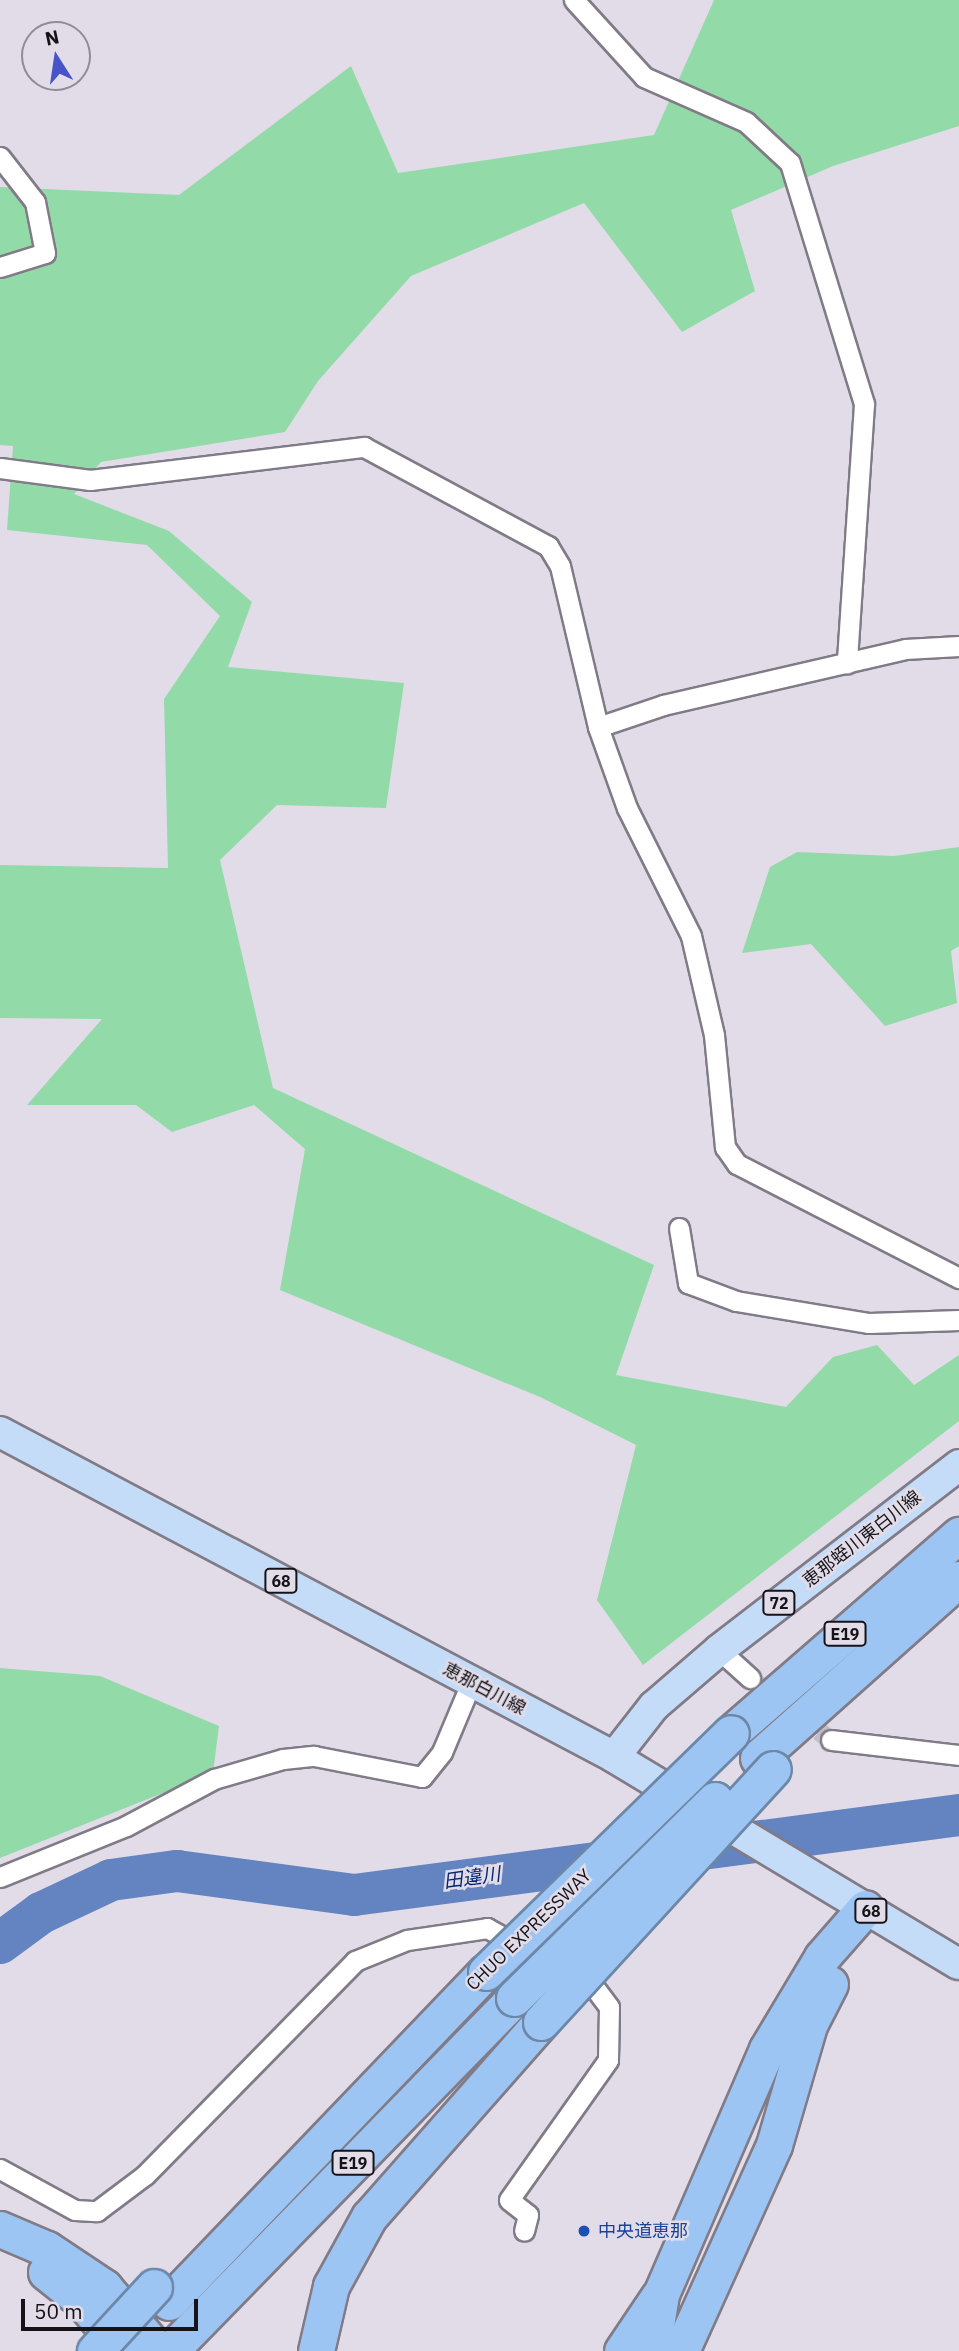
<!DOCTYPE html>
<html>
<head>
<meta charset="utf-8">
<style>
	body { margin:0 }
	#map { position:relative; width:959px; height:2351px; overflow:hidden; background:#e2dce9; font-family:"IBM Plex Sans","Noto Sans JP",sans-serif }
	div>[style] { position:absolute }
	.green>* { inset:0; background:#92daa8 }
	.river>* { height:42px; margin:-21px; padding:0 21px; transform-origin:21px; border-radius:21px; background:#6383c1 }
	.minor-tunnel>* { height:19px; margin-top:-9.5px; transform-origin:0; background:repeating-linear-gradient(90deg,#c3beca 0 19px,transparent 0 29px) }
	.roads { filter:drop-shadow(2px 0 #807b86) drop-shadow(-2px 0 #807b86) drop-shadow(0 2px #807b86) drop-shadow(0 -2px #807b86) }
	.minor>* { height:19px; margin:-9.5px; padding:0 9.5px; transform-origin:9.5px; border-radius:9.5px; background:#fff }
	.primary>* { height:30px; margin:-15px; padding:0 15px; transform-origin:15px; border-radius:15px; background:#c4dcf8 }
	.motorway>* { height:35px; margin:-17.5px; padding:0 17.5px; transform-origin:17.5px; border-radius:17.5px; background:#9dc5f4 }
	.bridges { filter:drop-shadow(2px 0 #6d87a7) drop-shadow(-2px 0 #6d87a7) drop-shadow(0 2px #6d87a7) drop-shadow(0 -2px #6d87a7) }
	.motorway-bridge>* { height:35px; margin:-17.5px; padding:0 17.5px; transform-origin:17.5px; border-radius:17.5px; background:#9dc5f4 }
	.dots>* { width:19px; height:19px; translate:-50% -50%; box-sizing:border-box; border:4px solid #e2dce9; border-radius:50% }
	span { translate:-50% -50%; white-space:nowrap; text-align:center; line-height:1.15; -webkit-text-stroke:5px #e2dce9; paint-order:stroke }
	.shield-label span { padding:2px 5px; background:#e2dce9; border:2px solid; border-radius:5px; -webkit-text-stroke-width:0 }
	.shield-label { font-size:16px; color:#151317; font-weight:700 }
	.street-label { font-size:18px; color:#151317 }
	.transit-label { font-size:18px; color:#164399 }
	.left { translate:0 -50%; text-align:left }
	.water-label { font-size:19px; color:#062770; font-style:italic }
	.north { position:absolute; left:21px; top:21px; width:70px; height:70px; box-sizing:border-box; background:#e2dce9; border:2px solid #908c95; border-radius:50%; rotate:348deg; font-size:19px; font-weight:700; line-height:28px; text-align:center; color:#151317 }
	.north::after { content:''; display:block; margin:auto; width:24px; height:32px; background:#4754c9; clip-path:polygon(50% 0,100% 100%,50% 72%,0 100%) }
	.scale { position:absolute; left:21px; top:2299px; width:177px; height:32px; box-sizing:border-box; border:4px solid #151317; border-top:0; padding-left:9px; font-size:21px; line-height:24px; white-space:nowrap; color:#151317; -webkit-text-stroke:5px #e2dce9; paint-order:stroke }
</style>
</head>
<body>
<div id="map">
	<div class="green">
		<i style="clip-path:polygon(714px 0,959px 0,959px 126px,833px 166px,731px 210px,755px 291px,682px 332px,584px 203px,411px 276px,318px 381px,285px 432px,101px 462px,74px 494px,169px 531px,252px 602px,228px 667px,404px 683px,386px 808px,277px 805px,220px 860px,273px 1088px,654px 1265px,616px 1375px,786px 1407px,833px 1357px,877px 1345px,914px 1385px,959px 1355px,959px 1421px,643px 1665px,597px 1600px,636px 1445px,540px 1397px,280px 1290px,305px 1149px,254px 1105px,172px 1132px,136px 1105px,27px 1105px,102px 1019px,0 1018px,0 865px,168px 868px,164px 699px,220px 616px,147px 545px,7px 530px,13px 446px,0 445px,0 187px,179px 195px,351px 66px,398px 173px,654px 135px)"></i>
		<i style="clip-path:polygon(959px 847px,959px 946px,951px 951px,957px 1003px,885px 1026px,811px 944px,742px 953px,770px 867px,797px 852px,894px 856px)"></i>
		<i style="clip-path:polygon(0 1668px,100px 1676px,219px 1726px,213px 1773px,0 1858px)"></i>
	</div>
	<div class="river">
		<i style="left:0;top:1943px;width:51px;rotate:-36.2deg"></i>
		<i style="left:41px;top:1913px;width:77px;rotate:-25.2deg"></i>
		<i style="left:111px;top:1880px;width:67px;rotate:-7.8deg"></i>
		<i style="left:177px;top:1871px;width:179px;rotate:7.7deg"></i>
		<i style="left:354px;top:1895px;width:610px;rotate:-7.53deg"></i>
	</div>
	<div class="minor-tunnel">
		<i style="left:750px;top:1678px;width:102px;rotate:37.4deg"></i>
	</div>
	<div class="roads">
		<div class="minor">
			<i style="left:574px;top:0;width:104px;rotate:47.7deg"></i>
			<i style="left:644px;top:77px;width:111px;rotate:23.8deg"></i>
			<i style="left:746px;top:122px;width:60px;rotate:43deg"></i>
			<i style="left:790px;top:163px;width:252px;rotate:72.9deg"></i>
			<i style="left:864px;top:404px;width:260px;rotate:93.8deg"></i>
			<i style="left:0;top:157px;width:57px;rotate:52.1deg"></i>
			<i style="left:35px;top:202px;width:52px;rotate:78.9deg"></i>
			<i style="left:45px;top:253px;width:47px;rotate:162.7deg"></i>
			<i style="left:0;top:468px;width:91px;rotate:7.6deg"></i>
			<i style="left:90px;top:480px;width:276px;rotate:-6.9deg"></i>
			<i style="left:364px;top:447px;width:209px;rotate:28.3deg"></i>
			<i style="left:548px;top:546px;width:23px;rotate:59deg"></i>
			<i style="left:560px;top:566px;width:165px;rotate:76.7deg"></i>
			<i style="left:598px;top:727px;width:86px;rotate:70.3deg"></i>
			<i style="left:627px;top:808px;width:143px;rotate:63.4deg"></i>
			<i style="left:691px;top:936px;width:102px;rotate:76.9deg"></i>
			<i style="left:714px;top:1035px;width:113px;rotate:84.4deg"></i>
			<i style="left:725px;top:1147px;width:21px;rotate:55deg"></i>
			<i style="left:737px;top:1164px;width:250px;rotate:27.2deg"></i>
			<i style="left:598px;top:727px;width:69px;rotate:-18.7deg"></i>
			<i style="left:663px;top:705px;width:248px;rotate:-13deg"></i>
			<i style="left:905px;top:649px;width:54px;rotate:-3.2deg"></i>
			<i style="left:679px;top:1228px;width:56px;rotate:80.7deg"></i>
			<i style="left:688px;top:1283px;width:51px;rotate:20.6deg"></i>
			<i style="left:736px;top:1301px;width:135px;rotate:9.4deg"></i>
			<i style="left:869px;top:1323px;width:90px;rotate:-1.9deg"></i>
			<i style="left:719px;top:1650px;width:42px;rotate:42.1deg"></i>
			<i style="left:831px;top:1740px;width:129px;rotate:6.7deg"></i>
			<i style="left:0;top:1877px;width:136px;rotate:-22deg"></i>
			<i style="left:126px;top:1826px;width:100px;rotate:-28.1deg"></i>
			<i style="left:214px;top:1779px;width:72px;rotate:-16.2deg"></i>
			<i style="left:283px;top:1759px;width:31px;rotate:-6deg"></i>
			<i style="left:314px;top:1756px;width:110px;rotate:11deg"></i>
			<i style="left:422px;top:1777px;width:32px;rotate:-51deg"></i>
			<i style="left:442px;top:1752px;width:75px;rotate:-67.2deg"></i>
			<i style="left:0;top:2169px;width:85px;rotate:28.7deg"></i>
			<i style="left:75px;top:2210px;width:22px;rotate:3deg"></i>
			<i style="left:97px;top:2211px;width:60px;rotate:-36.9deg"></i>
			<i style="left:145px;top:2175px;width:300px;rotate:-45.5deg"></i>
			<i style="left:355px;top:1961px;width:56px;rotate:-22deg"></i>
			<i style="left:407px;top:1940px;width:81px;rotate:-8.5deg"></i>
			<i style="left:487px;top:1928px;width:122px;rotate:28.9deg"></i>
			<i style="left:594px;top:1987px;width:25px;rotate:53deg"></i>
			<i style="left:609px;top:2007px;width:53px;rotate:91.1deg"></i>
			<i style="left:608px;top:2060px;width:171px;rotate:125.3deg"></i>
			<i style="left:509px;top:2200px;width:24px;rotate:38deg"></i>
			<i style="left:528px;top:2215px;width:16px;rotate:104deg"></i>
		</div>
		<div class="primary">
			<i style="left:0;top:1432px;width:695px;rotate:27.89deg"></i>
			<i style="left:614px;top:1757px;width:402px;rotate:31deg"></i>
			<i style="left:614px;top:1757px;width:65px;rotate:-51.9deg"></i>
			<i style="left:654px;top:1706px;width:86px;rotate:-40.7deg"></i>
			<i style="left:719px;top:1650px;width:303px;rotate:-37.6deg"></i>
		</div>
		<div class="motorway">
			<i style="left:731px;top:1733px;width:302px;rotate:-41deg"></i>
			<i style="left:758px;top:1758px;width:269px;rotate:-41.7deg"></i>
			<i style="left:0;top:2229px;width:51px;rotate:23.1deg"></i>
			<i style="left:47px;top:2249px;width:69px;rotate:33.7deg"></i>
			<i style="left:104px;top:2287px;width:84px;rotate:49.8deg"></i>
			<i style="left:46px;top:2272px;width:45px;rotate:38.7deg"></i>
			<i style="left:81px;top:2300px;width:67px;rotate:49.2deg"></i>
			<i style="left:169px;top:2302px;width:458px;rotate:-46.2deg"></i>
			<i style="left:170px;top:2351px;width:493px;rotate:-45.7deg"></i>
			<i style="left:316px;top:2351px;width:67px;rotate:-77deg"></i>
			<i style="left:331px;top:2286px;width:79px;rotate:-61.2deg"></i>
			<i style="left:369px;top:2217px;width:260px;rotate:-48.6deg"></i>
			<i style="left:622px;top:2351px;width:66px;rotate:-56.1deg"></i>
			<i style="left:652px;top:2351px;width:58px;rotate:-81deg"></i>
			<i style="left:661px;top:2294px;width:267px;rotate:-66.6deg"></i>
			<i style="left:767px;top:2049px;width:107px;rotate:-59.1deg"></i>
			<i style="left:822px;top:1957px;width:65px;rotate:-48.7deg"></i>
			<i style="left:681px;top:2351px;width:226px;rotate:-65.7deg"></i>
			<i style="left:774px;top:2145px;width:125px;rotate:-73.7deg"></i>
			<i style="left:809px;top:2025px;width:46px;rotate:-62.9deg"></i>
		</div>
	</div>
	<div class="bridges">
		<div class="motorway-bridge">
			<i style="left:486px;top:1972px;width:342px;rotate:-44.3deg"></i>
			<i style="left:514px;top:1998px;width:282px;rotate:-44.6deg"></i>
			<i style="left:541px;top:2022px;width:343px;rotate:-47.5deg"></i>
			<i style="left:95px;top:2351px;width:87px;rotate:-47.3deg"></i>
		</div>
	</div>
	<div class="dots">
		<i style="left:584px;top:2231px;background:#1a4fb4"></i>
	</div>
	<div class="shield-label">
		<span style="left:281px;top:1581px">68</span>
		<span style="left:779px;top:1603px">72</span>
		<span style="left:845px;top:1634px">E19</span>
		<span style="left:871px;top:1911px">68</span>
		<span style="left:353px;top:2163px">E19</span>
	</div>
	<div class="street-label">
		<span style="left:862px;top:1539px;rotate:-38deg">恵那蛭川東白川線</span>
		<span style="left:484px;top:1689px;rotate:28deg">恵那白川線</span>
		<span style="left:529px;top:1930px;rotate:-44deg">CHUO EXPRESSWAY</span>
	</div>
	<div class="transit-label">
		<span class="left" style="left:598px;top:2231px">中央道恵那</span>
	</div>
	<div class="water-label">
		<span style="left:472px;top:1878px;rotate:-8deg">田違川</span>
	</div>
	<div class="north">N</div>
	<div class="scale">50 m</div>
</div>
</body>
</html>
